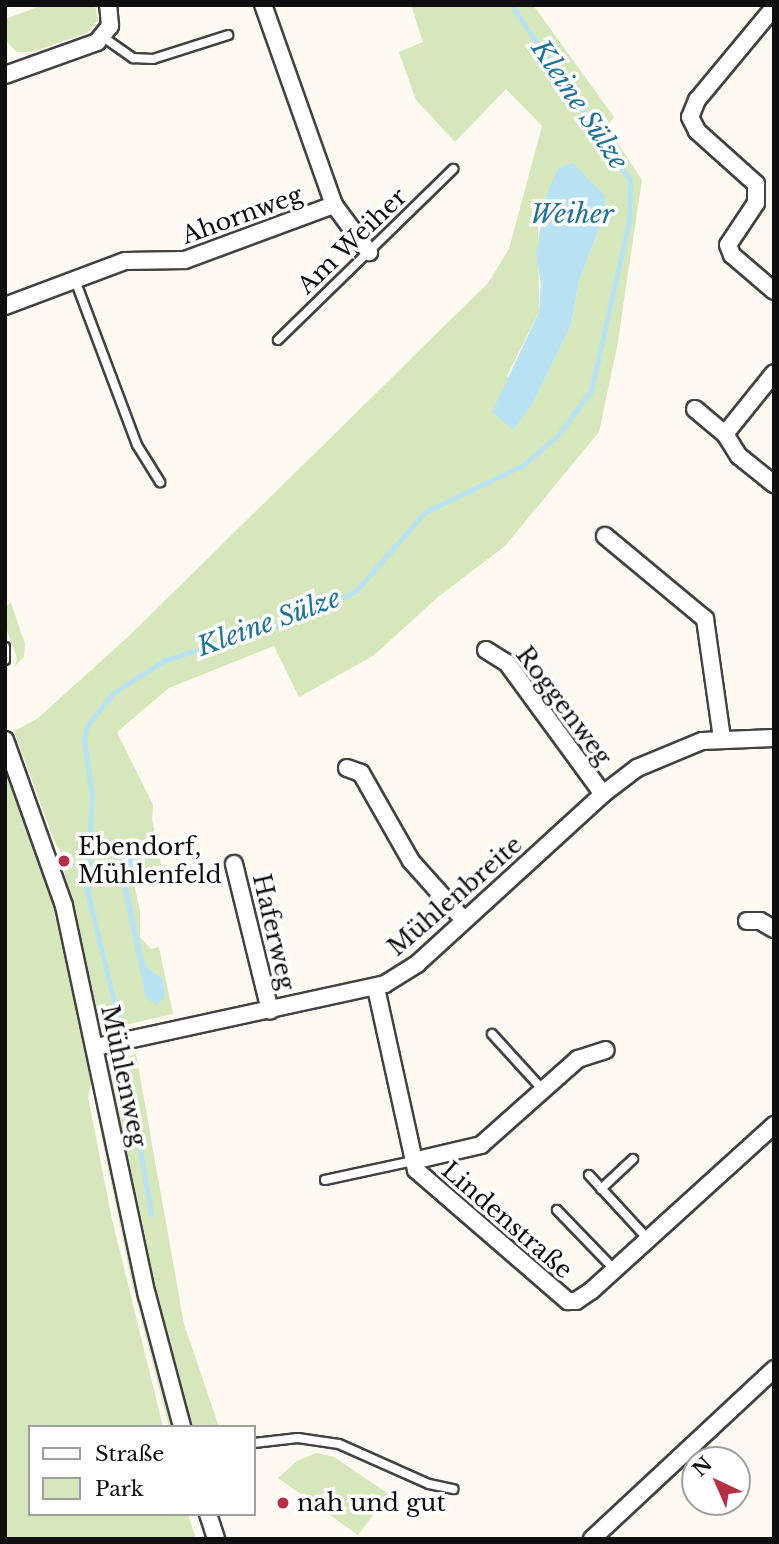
<!DOCTYPE html>
<html>
<head>
<meta charset="utf-8">
<style>
	body { margin:0 }
	#map { position:relative; width:779px; height:1544px; overflow:hidden; background:#fefaf1; font-family:"Libre Baskerville",serif }
	div>[style] { position:absolute }
	.green>* { inset:0; background:#d7e7bc }
	.water>* { inset:0; background:#b9e3f2 }
	.stream>* { height:5px; margin:-2.5px; padding:0 2.5px; transform-origin:2.5px; border-radius:2.5px; background:#b9e3f2 }
	.roads { filter:drop-shadow(2px 0 #424242) drop-shadow(-2px 0 #424242) drop-shadow(0 2px #424242) drop-shadow(0 -2px #424242) }
	.lane>* { height:8px; margin:-4px; padding:0 4px; transform-origin:4px; border-radius:4px; background:#fff }
	.street>* { height:16px; margin:-8px; padding:0 8px; transform-origin:8px; border-radius:8px; background:#fff }
	.dots>* { width:19px; height:19px; translate:-50% -50%; box-sizing:border-box; border:4px solid #fff; border-radius:50% }
	span { translate:-50% -50%; white-space:nowrap; text-align:center; line-height:1.15; -webkit-text-stroke:7px #fff; paint-order:stroke }
	.street-label { font-size:24px; color:#0f0f0f }
	.poi-label { font-size:24px; color:#0f0f0f }
	.left { translate:0 -50%; text-align:left }
	.water-label { font-size:26px; color:#1f7299; font-style:italic }
	.frame { position:absolute; inset:0; border:7px solid #0f0f0f; pointer-events:none }
	.legend { position:absolute; left:28px; top:1425px; width:228px; height:91px; box-sizing:border-box; background:#fff; border:2px solid #9f9f9f; margin:0; padding:9px 12px; list-style:none; font-size:21px; color:#0f0f0f }
	.legend li { display:flex; align-items:center; gap:14px; height:35px }
	.legend b { width:35px; border:2px solid #9f9f9f }
	.north { position:absolute; left:681px; top:1446px; width:70px; height:70px; box-sizing:border-box; background:#fff; border:2px solid #9f9f9f; border-radius:50%; rotate:316deg; font-size:19px; font-weight:700; line-height:28px; text-align:center; color:#0f0f0f }
	.north::after { content:''; display:block; margin:auto; width:24px; height:32px; background:#b62f45; clip-path:polygon(50% 0,100% 100%,50% 72%,0 100%) }
</style>
</head>
<body>
<div id="map">
	<div class="green">
		<i style="clip-path:polygon(43px 5px,95px 5px,98px 20px,87px 33px,32px 52px,17px 52px,5px 40px,5px 19px)"></i>
		<i style="clip-path:polygon(evenodd,411px 5px,533px 5px,614px 117px,607px 127px,642px 180px,617px 347px,599px 432px,505px 546px,438px 597px,373px 656px,299px 697px,274px 646px,169px 688px,117px 732px,153px 805px,152px 819px,161px 865px,131px 871px,140px 911px,140px 937px,151px 949px,159px 947px,173px 1014px,102px 1030px,64px 871px,69px 864px,55px 843px,14px 731px,37px 719px,131px 634px,488px 283px,509px 249px,542px 126px,506px 89px,455px 142px,416px 100px,399px 52px,423px 42px,411px 5px,558px 168px,600px 226px,579px 282px,571px 326px,533px 403px,507px 376px,539px 312px,538px 224px,558px 168px)"></i>
		<i style="clip-path:polygon(11px 603px,25px 644px,24px 657px,14px 667px,17px 658px,5px 625px,5px 606px)"></i>
		<i style="clip-path:polygon(5px 778px,10px 778px,58px 908px,54px 916px,60px 924px,92px 1080px,88px 1097px,112px 1219px,163px 1427px,30px 1427px,30px 1514px,188px 1514px,196px 1539px,5px 1539px)"></i>
		<i style="clip-path:polygon(136px 1054px,184px 1324px,219px 1427px,186px 1427px,164px 1344px,105px 1062px)"></i>
		<i style="clip-path:polygon(97px 1082px,127px 1249px,135px 1262px,177px 1427px,169px 1427px,131px 1279px,96px 1110px)"></i>
		<i style="clip-path:polygon(317px 1453px,334px 1457px,389px 1494px,358px 1535px,278px 1478px,297px 1461px)"></i>
	</div>
	<div class="water">
		<i style="clip-path:polygon(573px 163px,606px 197px,600px 226px,579px 282px,571px 326px,533px 403px,513px 430px,492px 412px,539px 312px,541px 284px,536px 255px,545px 199px,558px 168px)"></i>
		<i style="clip-path:polygon(126px 842px,137px 854px,127px 882px,145px 966px,163px 979px,165px 998px,156px 1005px,146px 998px,117px 863px)"></i>
	</div>
	<div class="stream">
		<i style="left:151px;top:1214px;width:203px;rotate:-99.6deg"></i>
		<i style="left:117px;top:1014px;width:128px;rotate:-103.6deg"></i>
		<i style="left:87px;top:890px;width:95px;rotate:-87deg"></i>
		<i style="left:92px;top:795px;width:55px;rotate:-98.4deg"></i>
		<i style="left:84px;top:741px;width:14px;rotate:-82deg"></i>
		<i style="left:86px;top:727px;width:43px;rotate:-51.5deg"></i>
		<i style="left:113px;top:693px;width:62px;rotate:-32.4deg"></i>
		<i style="left:165px;top:660px;width:127px;rotate:-17deg"></i>
		<i style="left:286px;top:623px;width:77px;rotate:-24.6deg"></i>
		<i style="left:356px;top:591px;width:105px;rotate:-48.9deg"></i>
		<i style="left:425px;top:512px;width:109px;rotate:-25.6deg"></i>
		<i style="left:523px;top:465px;width:45px;rotate:-40.5deg"></i>
		<i style="left:557px;top:436px;width:56px;rotate:-52.9deg"></i>
		<i style="left:591px;top:391px;width:174px;rotate:-77.4deg"></i>
		<i style="left:629px;top:221px;width:41px;rotate:-88.6deg"></i>
		<i style="left:630px;top:180px;width:212px;rotate:-124.2deg"></i>
	</div>
	<div class="roads">
		<div class="lane">
			<i style="left:103px;top:37px;width:37px;rotate:35deg"></i>
			<i style="left:133px;top:58px;width:20px;rotate:3deg"></i>
			<i style="left:153px;top:59px;width:79px;rotate:-17.7deg"></i>
			<i style="left:75px;top:280px;width:176px;rotate:69.4deg"></i>
			<i style="left:137px;top:445px;width:44px;rotate:58.1deg"></i>
			<i style="left:278px;top:340px;width:245px;rotate:-44.3deg"></i>
			<i style="left:5px;top:647px;width:13px;rotate:90deg"></i>
			<i style="left:492px;top:1034px;width:76px;rotate:47.7deg"></i>
			<i style="left:589px;top:1175px;width:86px;rotate:47.4deg"></i>
			<i style="left:325px;top:1180px;width:90px;rotate:-12.2deg"></i>
			<i style="left:601px;top:1189px;width:44px;rotate:-43.2deg"></i>
			<i style="left:557px;top:1210px;width:82px;rotate:46deg"></i>
			<i style="left:254px;top:1443px;width:44px;rotate:-6.5deg"></i>
			<i style="left:298px;top:1438px;width:41px;rotate:8.3deg"></i>
			<i style="left:339px;top:1444px;width:98px;rotate:24deg"></i>
			<i style="left:429px;top:1484px;width:25px;rotate:12deg"></i>
		</div>
		<div class="street">
			<i style="left:771px;top:11px;width:116px;rotate:129.7deg"></i>
			<i style="left:697px;top:100px;width:18px;rotate:112deg"></i>
			<i style="left:690px;top:117px;width:16px;rotate:63deg"></i>
			<i style="left:697px;top:131px;width:79px;rotate:41.9deg"></i>
			<i style="left:756px;top:184px;width:19px;rotate:90deg"></i>
			<i style="left:756px;top:203px;width:50px;rotate:123.7deg"></i>
			<i style="left:728px;top:245px;width:11px;rotate:68deg"></i>
			<i style="left:732px;top:255px;width:55px;rotate:40.6deg"></i>
			<i style="left:5px;top:75px;width:98px;rotate:-19.7deg"></i>
			<i style="left:97px;top:42px;width:21px;rotate:-51deg"></i>
			<i style="left:110px;top:26px;width:21px;rotate:-95deg"></i>
			<i style="left:334px;top:205px;width:59px;rotate:53.3deg"></i>
			<i style="left:5px;top:306px;width:128px;rotate:-20.6deg"></i>
			<i style="left:125px;top:261px;width:60px;rotate:-1deg"></i>
			<i style="left:185px;top:260px;width:159px;rotate:-20.3deg"></i>
			<i style="left:334px;top:205px;width:212px;rotate:-109.5deg"></i>
			<i style="left:695px;top:409px;width:39px;rotate:40deg"></i>
			<i style="left:725px;top:434px;width:26px;rotate:58deg"></i>
			<i style="left:739px;top:456px;width:45px;rotate:38.7deg"></i>
			<i style="left:725px;top:434px;width:78px;rotate:-51.2deg"></i>
			<i style="left:605px;top:536px;width:130px;rotate:39.7deg"></i>
			<i style="left:705px;top:619px;width:120px;rotate:81.9deg"></i>
			<i style="left:486px;top:650px;width:25px;rotate:32deg"></i>
			<i style="left:507px;top:663px;width:162px;rotate:53.8deg"></i>
			<i style="left:5px;top:740px;width:176px;rotate:70.4deg"></i>
			<i style="left:64px;top:906px;width:398px;rotate:78deg"></i>
			<i style="left:147px;top:1295px;width:137px;rotate:75.1deg"></i>
			<i style="left:347px;top:768px;width:15px;rotate:20deg"></i>
			<i style="left:361px;top:773px;width:101px;rotate:60.4deg"></i>
			<i style="left:411px;top:861px;width:79px;rotate:48.1deg"></i>
			<i style="left:234px;top:864px;width:151px;rotate:76.2deg"></i>
			<i style="left:747px;top:921px;width:13px"></i>
			<i style="left:760px;top:921px;width:16px;rotate:30deg"></i>
			<i style="left:376px;top:988px;width:186px;rotate:77.6deg"></i>
			<i style="left:416px;top:1170px;width:201px;rotate:40.8deg"></i>
			<i style="left:568px;top:1301px;width:8px"></i>
			<i style="left:576px;top:1301px;width:18px;rotate:-34deg"></i>
			<i style="left:591px;top:1291px;width:247px;rotate:-42.2deg"></i>
			<i style="left:96px;top:1047px;width:296px;rotate:-12.3deg"></i>
			<i style="left:385px;top:984px;width:38px;rotate:-32deg"></i>
			<i style="left:417px;top:964px;width:252px;rotate:-42.4deg"></i>
			<i style="left:603px;top:794px;width:43px;rotate:-37.4deg"></i>
			<i style="left:637px;top:768px;width:70px;rotate:-22.6deg"></i>
			<i style="left:702px;top:741px;width:72px;rotate:-2.4deg"></i>
			<i style="left:413px;top:1161px;width:70px;rotate:-13.2deg"></i>
			<i style="left:481px;top:1145px;width:130px;rotate:-41.6deg"></i>
			<i style="left:578px;top:1059px;width:29px;rotate:-18deg"></i>
			<i style="left:208px;top:1514px;width:26px;rotate:72deg"></i>
			<i style="left:592px;top:1539px;width:249px;rotate:-43deg"></i>
		</div>
	</div>
	<div class="dots">
		<i style="left:64px;top:861px;background:#b62f45"></i>
		<i style="left:283px;top:1503px;background:#b62f45"></i>
	</div>
	<div class="street-label">
		<span style="left:242px;top:215px;rotate:-20deg">Ahornweg</span>
		<span style="left:352px;top:241px;rotate:-44deg">Am Weiher</span>
		<span style="left:564px;top:706px;rotate:53deg">Roggenweg</span>
		<span style="left:455px;top:896px;rotate:-41deg">Mühlenbreite</span>
		<span style="left:274px;top:932px;rotate:77deg">Haferweg</span>
		<span style="left:124px;top:1076px;rotate:78deg">Mühlenweg</span>
		<span style="left:507px;top:1220px;rotate:41deg">Lindenstraße</span>
	</div>
	<div class="poi-label">
		<span class="left" style="left:78px;top:861px">Ebendorf,<br>Mühlenfeld</span>
		<span class="left" style="left:297px;top:1503px">nah und gut</span>
	</div>
	<div class="water-label">
		<span style="left:579px;top:105px;rotate:56deg">Kleine Sülze</span>
		<span style="left:572px;top:215px">Weiher</span>
		<span style="left:269px;top:623px;rotate:-20deg">Kleine Sülze</span>
	</div>
	<div class="frame"></div>
	<ul class="legend">
	<li><b style="height:9px;background:#fff"></b>Straße</li>
	<li><b style="height:19px;background:#d7e7bc"></b>Park</li>
	</ul>
	<div class="north">N</div>
</div>
</body>
</html>
